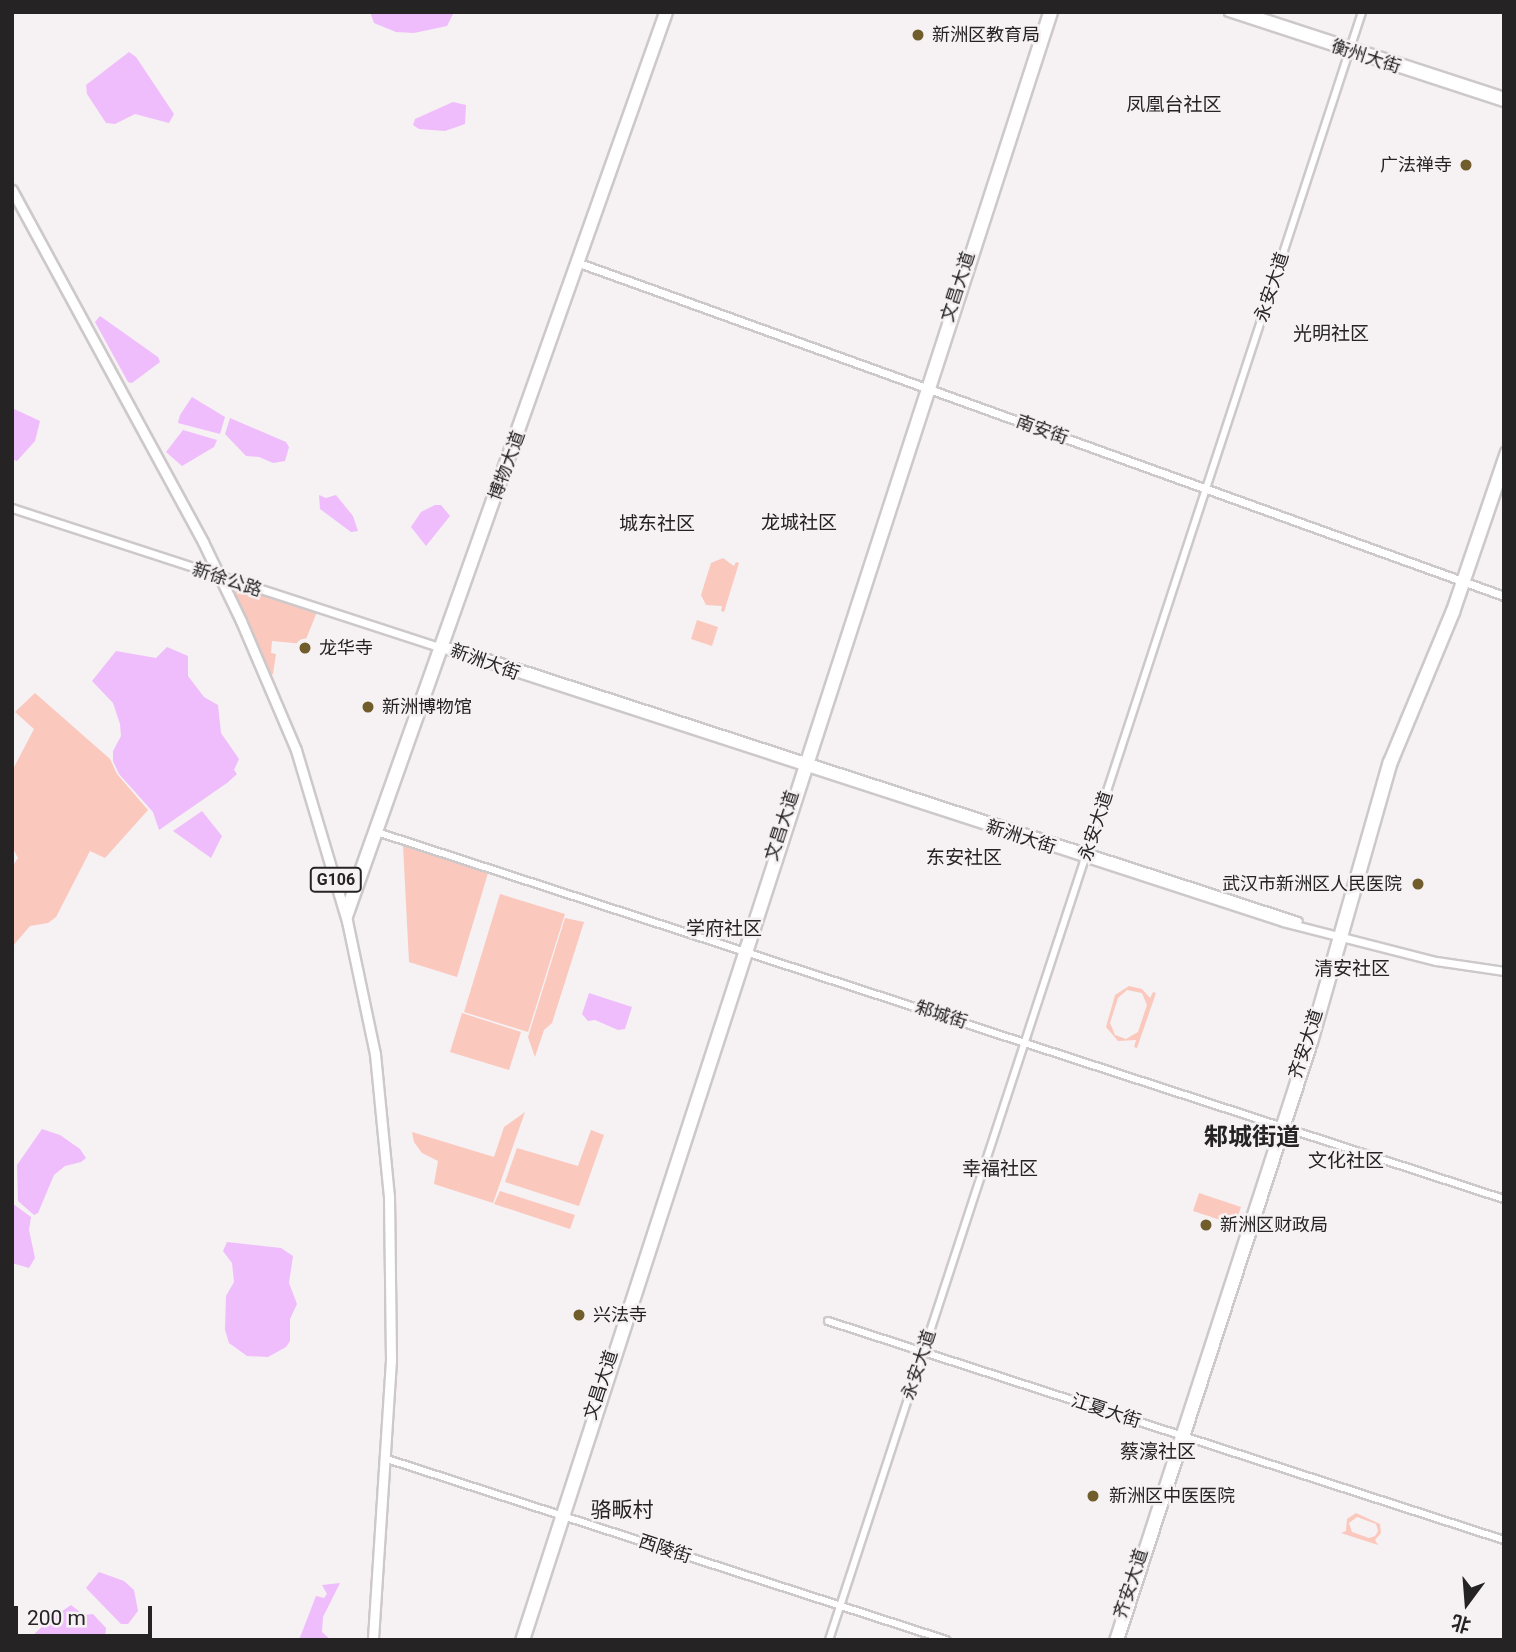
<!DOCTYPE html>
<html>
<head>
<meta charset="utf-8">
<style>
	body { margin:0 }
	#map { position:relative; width:1516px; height:1652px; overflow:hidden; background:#f6f1f3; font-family:Roboto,"Noto Sans SC",sans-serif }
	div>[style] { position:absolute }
	.green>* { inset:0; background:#fbc8bd }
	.water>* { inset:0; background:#efbdfc }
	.roads { filter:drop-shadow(2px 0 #cdc8c9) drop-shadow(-2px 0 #cdc8c9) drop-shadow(0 2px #cdc8c9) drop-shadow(0 -2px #cdc8c9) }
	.tertiary>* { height:6px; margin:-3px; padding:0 3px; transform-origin:3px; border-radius:3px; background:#fff }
	.secondary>* { height:7px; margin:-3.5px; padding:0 3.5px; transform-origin:3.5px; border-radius:3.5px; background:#fff }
	.trunk>* { height:9px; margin:-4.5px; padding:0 4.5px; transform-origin:4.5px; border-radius:4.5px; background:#fff }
	.dots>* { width:19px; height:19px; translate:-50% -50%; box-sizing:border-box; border:4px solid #f6f1f3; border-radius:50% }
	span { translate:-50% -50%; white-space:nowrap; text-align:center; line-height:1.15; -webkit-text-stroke:5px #f6f1f3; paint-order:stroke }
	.shield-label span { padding:2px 5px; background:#f6f1f3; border:2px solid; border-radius:5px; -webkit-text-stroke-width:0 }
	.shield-label { font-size:16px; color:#252324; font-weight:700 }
	.poi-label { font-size:18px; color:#252324 }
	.left { translate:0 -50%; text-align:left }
	.right { translate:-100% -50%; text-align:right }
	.street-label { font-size:18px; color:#252324 }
	.neighbourhood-label { font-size:19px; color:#252324 }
	.quarter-label { font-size:21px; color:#252324 }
	.district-label { font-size:24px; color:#252324; font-weight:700 }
	.frame { position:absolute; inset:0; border:14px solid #252324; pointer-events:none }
	.north { position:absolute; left:1432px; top:1568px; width:70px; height:70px; -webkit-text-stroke:5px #f6f1f3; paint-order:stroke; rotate:196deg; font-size:19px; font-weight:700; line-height:28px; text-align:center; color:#252324 }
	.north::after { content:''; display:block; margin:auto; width:24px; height:32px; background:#252324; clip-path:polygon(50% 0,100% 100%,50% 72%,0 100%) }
	.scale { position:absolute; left:14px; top:1606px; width:138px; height:32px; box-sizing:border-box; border:4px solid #252324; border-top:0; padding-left:9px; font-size:21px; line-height:24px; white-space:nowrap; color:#252324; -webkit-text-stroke:5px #f6f1f3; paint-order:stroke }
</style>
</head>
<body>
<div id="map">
	<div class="green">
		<i style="clip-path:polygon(723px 558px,734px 566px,736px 562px,739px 563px,724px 612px,721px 611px,722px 606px,706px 605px,701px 595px,711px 563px)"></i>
		<i style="clip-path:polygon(239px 587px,317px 612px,304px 644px,272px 641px,271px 653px,276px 654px,273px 674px,269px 675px,233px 595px)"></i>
		<i style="clip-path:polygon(697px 620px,718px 627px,712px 646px,691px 639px)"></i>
		<i style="clip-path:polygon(35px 693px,110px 759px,117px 774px,148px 810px,105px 858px,90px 851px,56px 917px,48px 923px,30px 926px,12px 947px,12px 867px,18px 858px,12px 847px,12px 771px,34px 729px,15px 712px)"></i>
		<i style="clip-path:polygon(403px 845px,488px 873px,457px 977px,409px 962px)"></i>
		<i style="clip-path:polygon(500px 894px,565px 914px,528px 1032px,464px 1012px)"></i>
		<i style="clip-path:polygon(565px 918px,584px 922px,552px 1023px,544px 1030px,535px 1057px,528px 1037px)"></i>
		<i style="clip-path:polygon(evenodd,1129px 986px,1142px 989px,1150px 998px,1153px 992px,1156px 993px,1137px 1048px,1134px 1047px,1136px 1040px,1118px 1041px,1106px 1027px,1115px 995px,1129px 986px,1127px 990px,1142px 993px,1147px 1005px,1138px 1032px,1126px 1039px,1115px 1035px,1110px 1023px,1118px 998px,1127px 990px)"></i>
		<i style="clip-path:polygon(462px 1013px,521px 1032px,509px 1070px,450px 1052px)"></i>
		<i style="clip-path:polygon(525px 1112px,493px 1203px,434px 1184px,438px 1161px,422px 1153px,414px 1142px,412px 1132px,494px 1157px,504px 1127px)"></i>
		<i style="clip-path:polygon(591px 1130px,604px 1135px,579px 1206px,505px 1182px,517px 1148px,578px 1166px)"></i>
		<i style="clip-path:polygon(500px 1191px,575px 1215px,570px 1229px,494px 1204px)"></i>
		<i style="clip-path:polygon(1199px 1193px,1241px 1207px,1235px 1225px,1193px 1211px)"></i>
		<i style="clip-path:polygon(evenodd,1356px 1513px,1380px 1524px,1381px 1533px,1375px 1540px,1378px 1545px,1341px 1533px,1346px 1531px,1347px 1519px,1356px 1513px,1357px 1517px,1376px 1524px,1378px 1531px,1375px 1536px,1369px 1538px,1352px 1532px,1349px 1523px,1357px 1517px)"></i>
	</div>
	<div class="water">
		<i style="clip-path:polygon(370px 12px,454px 12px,447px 26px,414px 33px,396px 32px,374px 23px)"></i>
		<i style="clip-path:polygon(129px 52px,136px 57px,174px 114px,169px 123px,135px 114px,115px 124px,106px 123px,87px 94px,86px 85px)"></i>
		<i style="clip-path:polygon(453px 102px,466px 105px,465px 124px,445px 131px,419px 129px,413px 125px,415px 119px)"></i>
		<i style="clip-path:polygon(100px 316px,158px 357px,160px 362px,132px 383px,128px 382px,95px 322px)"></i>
		<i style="clip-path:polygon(192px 397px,225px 417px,220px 434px,178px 423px,180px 415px)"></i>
		<i style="clip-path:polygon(12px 408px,40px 421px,35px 441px,17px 461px,12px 459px)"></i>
		<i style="clip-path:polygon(230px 418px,286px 442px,289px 447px,285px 461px,273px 463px,259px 457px,246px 456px,225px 434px)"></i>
		<i style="clip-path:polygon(183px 430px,217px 440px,214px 447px,182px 466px,166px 452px)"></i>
		<i style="clip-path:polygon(319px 495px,326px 498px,336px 495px,353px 516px,358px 531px,351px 532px,320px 509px)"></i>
		<i style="clip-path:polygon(435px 505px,441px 505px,450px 516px,426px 546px,411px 527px,421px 512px)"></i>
		<i style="clip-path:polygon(167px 647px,188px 656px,188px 676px,204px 697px,218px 705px,221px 733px,239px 759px,234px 770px,237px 774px,227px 783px,159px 830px,153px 812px,119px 774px,113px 761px,113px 751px,121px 736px,120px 724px,113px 703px,92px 681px,116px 651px,156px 658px)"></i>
		<i style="clip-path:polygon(202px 811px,222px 836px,211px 858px,173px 831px)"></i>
		<i style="clip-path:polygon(589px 993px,632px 1007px,625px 1029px,618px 1030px,595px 1020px,588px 1021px,582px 1014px)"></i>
		<i style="clip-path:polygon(42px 1129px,60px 1135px,80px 1149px,86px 1158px,81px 1162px,65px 1166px,54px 1175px,38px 1213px,34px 1215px,18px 1201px,17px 1165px)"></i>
		<i style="clip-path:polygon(12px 1203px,31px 1217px,29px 1230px,35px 1258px,29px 1268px,12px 1263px)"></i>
		<i style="clip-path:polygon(227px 1242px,281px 1248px,293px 1256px,289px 1283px,297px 1304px,290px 1319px,290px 1341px,286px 1347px,268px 1357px,247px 1356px,229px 1343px,225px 1330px,226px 1296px,234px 1282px,232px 1263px,223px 1251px)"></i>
		<i style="clip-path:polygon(99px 1572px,124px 1581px,134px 1590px,138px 1611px,128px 1624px,121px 1624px,86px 1588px)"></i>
		<i style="clip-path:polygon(340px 1583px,323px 1617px,322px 1632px,331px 1640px,299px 1640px,316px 1596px,324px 1598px,327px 1594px,322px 1585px)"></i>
		<i style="clip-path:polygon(71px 1605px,84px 1615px,93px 1614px,106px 1628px,105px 1640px,28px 1640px,49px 1620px)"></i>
	</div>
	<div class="roads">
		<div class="tertiary">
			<i style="left:377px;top:832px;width:1185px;rotate:18.04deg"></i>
			<i style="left:828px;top:1321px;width:711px;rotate:17.95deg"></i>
			<i style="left:384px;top:1458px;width:591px;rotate:17.94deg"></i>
			<i style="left:829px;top:1640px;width:1713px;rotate:-71.87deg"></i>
		</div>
		<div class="secondary">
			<i style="left:1228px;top:12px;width:290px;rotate:18.1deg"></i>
			<i style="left:1247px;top:12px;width:270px;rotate:18.1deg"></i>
			<i style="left:579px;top:263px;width:983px;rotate:19.8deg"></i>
			<i style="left:12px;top:508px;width:1337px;rotate:18.04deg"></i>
			<i style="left:1283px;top:922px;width:158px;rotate:14.3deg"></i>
			<i style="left:1436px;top:961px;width:69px;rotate:8.4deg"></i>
			<i style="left:443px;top:647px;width:11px"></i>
			<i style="left:454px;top:647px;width:887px;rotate:17.99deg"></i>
			<i style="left:344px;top:910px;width:953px;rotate:-70.44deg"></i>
			<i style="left:347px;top:919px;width:962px;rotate:-70.51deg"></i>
			<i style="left:519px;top:1640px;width:1711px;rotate:-72.03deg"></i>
			<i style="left:525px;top:1640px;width:1711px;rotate:-72.03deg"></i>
			<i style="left:1113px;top:1640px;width:630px;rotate:-72.05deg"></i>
			<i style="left:1307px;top:1041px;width:291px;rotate:-74.1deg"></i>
			<i style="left:1387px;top:761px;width:164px;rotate:-67.4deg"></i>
			<i style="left:1450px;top:610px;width:168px;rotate:-71.2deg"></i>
			<i style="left:1119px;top:1640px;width:629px;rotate:-72.03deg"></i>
			<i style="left:1313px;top:1042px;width:291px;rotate:-74.1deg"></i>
			<i style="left:1393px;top:762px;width:162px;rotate:-67.5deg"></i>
			<i style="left:1455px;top:612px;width:151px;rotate:-71.1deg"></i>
		</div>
		<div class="trunk">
			<i style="left:12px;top:190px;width:400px;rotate:61.5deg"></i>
			<i style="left:203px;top:542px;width:88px;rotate:64.3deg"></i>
			<i style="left:241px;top:621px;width:140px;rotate:66.9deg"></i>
			<i style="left:296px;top:750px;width:178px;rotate:73.4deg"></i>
			<i style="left:347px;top:921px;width:136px;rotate:78.1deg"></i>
			<i style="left:375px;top:1054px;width:143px;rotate:84.4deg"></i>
			<i style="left:389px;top:1196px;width:164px;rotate:89.3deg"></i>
			<i style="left:391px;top:1360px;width:281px;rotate:93.7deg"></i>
		</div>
	</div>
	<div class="dots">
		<i style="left:918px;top:35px;background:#715d2c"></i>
		<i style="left:1466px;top:165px;background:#715d2c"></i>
		<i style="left:305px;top:648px;background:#715d2c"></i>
		<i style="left:368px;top:707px;background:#715d2c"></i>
		<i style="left:1418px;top:884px;background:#715d2c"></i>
		<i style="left:1206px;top:1225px;background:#715d2c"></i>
		<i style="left:579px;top:1315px;background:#715d2c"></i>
		<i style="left:1093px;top:1496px;background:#715d2c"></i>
	</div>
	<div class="shield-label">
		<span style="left:336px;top:880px">G106</span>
	</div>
	<div class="poi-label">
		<span class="left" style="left:932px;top:35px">新洲区教育局</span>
		<span class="right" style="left:1452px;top:165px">广法禅寺</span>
		<span class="left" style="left:319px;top:648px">龙华寺</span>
		<span class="left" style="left:382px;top:707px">新洲博物馆</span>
		<span class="right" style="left:1402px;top:884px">武汉市新洲区人民医院</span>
		<span class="left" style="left:1220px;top:1225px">新洲区财政局</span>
		<span class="left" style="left:593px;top:1315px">兴法寺</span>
		<span class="left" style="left:1109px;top:1496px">新洲区中医医院</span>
	</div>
	<div class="street-label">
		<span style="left:1366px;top:57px;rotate:18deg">衡州大街</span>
		<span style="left:958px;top:287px;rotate:-72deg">文昌大道</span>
		<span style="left:1272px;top:287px;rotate:-72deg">永安大道</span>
		<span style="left:1042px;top:430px;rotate:20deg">南安街</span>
		<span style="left:507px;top:466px;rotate:-70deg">博物大道</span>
		<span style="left:227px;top:580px;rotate:18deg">新徐公路</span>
		<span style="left:485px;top:662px;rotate:20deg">新洲大街</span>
		<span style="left:782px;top:826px;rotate:-72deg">文昌大道</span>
		<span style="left:1096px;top:826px;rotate:-72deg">永安大道</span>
		<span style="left:1021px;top:837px;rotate:18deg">新洲大街</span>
		<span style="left:941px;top:1015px;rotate:18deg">邾城街</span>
		<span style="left:1306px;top:1044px;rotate:-72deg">齐安大道</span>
		<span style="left:919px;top:1365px;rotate:-72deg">永安大道</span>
		<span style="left:601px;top:1385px;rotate:-72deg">文昌大道</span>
		<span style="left:1106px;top:1411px;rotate:18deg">江夏大街</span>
		<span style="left:665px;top:1549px;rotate:18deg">西陵街</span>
		<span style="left:1131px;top:1584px;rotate:-72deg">齐安大道</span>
	</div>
	<div class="neighbourhood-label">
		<span style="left:1174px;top:105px">凤凰台社区</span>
		<span style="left:1331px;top:334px">光明社区</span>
		<span style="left:799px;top:523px">龙城社区</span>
		<span style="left:657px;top:524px">城东社区</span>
		<span style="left:964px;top:858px">东安社区</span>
		<span style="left:724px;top:929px">学府社区</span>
		<span style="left:1352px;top:969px">清安社区</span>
		<span style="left:1346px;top:1161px">文化社区</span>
		<span style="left:1000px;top:1169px">幸福社区</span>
		<span style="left:1158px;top:1452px">蔡濠社区</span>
	</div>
	<div class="quarter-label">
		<span style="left:622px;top:1510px">骆畈村</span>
	</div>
	<div class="district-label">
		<span style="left:1252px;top:1138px">邾城街道</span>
	</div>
	<div class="frame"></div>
	<div class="north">北</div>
	<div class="scale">200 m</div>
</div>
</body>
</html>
